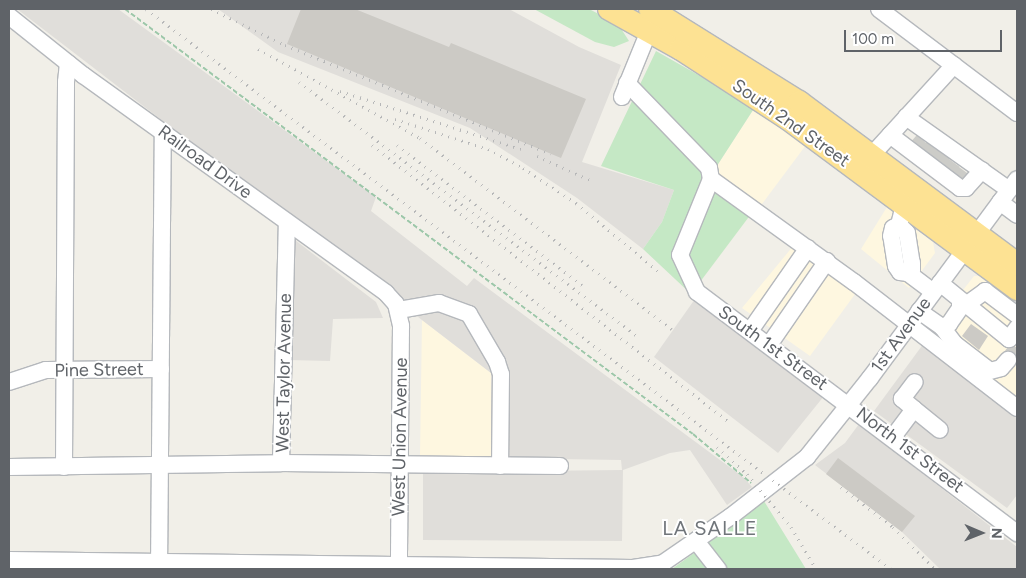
<!DOCTYPE html>
<html>
<head>
<meta charset="utf-8">
<style>
	body { margin:0 }
	#map { position:relative; width:1026px; height:578px; overflow:hidden; background:#f1efe8; font-family:Figtree,sans-serif }
	div>[style] { position:absolute }
	.commercial>* { inset:0; background:#fef7e0 }
	.industrial>* { inset:0; background:#e0deda }
	.green>* { inset:0; background:#c5e8c5 }
	.building>* { inset:0; background:#cccac5 }
	.minor-tunnel>* { height:16px; margin-top:-8px; transform-origin:0; background:repeating-linear-gradient(90deg,#ccccc8 0 16px,transparent 0 24px) }
	.path>* { height:2px; margin-top:-1px; transform-origin:0; background:repeating-linear-gradient(90deg,#9cc7a9 0 5px,transparent 0 7.5px) }
	.roads { filter:drop-shadow(1px 0 #b5b8bc) drop-shadow(-1px 0 #b5b8bc) drop-shadow(0 1px #b5b8bc) drop-shadow(0 -1px #b5b8bc) }
	.minor>* { height:16px; margin:-8px; padding:0 8px; transform-origin:8px; border-radius:8px; background:#fff }
	.highway>* { height:22px; margin:-11px; padding:0 11px; transform-origin:11px; border-radius:11px; background:#fde293 }
	.rail>* { height:3px; margin-top:-1.5px; transform-origin:0; background:repeating-linear-gradient(90deg,#b6b7b8 0 1px,transparent 0 7px) }
	span { translate:-50% -50%; white-space:nowrap; text-align:center; line-height:1.15; -webkit-text-stroke:4px #fff; paint-order:stroke }
	.street-label { font-size:18px; color:#5f6368 }
	.quarter-label { font-size:20px; color:#70757a; letter-spacing:1px }
	.frame { position:absolute; inset:0; border:10px solid #5f6368; pointer-events:none }
	.north { position:absolute; left:956px; top:508px; width:50px; height:50px; -webkit-text-stroke:4px #fff; paint-order:stroke; rotate:91deg; font-size:14px; font-weight:700; line-height:20px; text-align:center; color:#5f6368 }
	.north::after { content:''; display:block; margin:auto; width:18px; height:22px; background:#5f6368; clip-path:polygon(50% 0,100% 100%,50% 72%,0 100%) }
	.scale { position:absolute; left:844px; top:30px; width:158px; height:22px; box-sizing:border-box; border:2px solid #5f6368; border-top:0; padding-left:6px; font-size:15px; line-height:18px; white-space:nowrap; color:#5f6368; -webkit-text-stroke:4px #fff; paint-order:stroke }
</style>
</head>
<body>
<div id="map">
	<div class="commercial">
		<i style="clip-path:polygon(755px 107px,806px 145px,759px 208px,713px 172px)"></i>
		<i style="clip-path:polygon(887px 207px,933px 242px,935px 253px,909px 288px,861px 249px)"></i>
		<i style="clip-path:polygon(794px 245px,858px 290px,810px 356px,742px 308px)"></i>
		<i style="clip-path:polygon(974px 276px,979px 276px,1017px 305px,1017px 401px,928px 335px)"></i>
		<i style="clip-path:polygon(422px 320px,491px 373px,492px 458px,420px 457px)"></i>
	</div>
	<div class="industrial">
		<i style="clip-path:polygon(17px 9px,118px 9px,376px 197px,371px 211px,467px 286px,474px 278px,743px 477px,752px 487px,727px 505px,690px 450px,670px 453px,623px 470px,622px 541px,423px 540px,423px 472px,622px 470px,621px 460px,492px 458px,491px 373px)"></i>
		<i style="clip-path:polygon(218px 9px,509px 9px,579px 47px,621px 65px,582px 162px,674px 190px,662px 222px,643px 249px,577px 198px,470px 128px,278px 52px)"></i>
		<i style="clip-path:polygon(291px 237px,376px 302px,383px 318px,333px 319px,330px 361px,288px 360px)"></i>
		<i style="clip-path:polygon(695px 299px,824px 396px,778px 453px,654px 357px)"></i>
		<i style="clip-path:polygon(924px 343px,1017px 414px,1017px 495px,1007px 508px,874px 411px)"></i>
		<i style="clip-path:polygon(859px 424px,1017px 547px,1017px 569px,940px 569px,902px 532px,815px 465px,845px 443px)"></i>
	</div>
	<div class="green">
		<i style="clip-path:polygon(534px 9px,589px 9px,618px 24px,629px 41px,614px 47px,595px 42px)"></i>
		<i style="clip-path:polygon(656px 51px,755px 107px,713px 172px,751px 214px,691px 294px,643px 249px,662px 222px,674px 190px,601px 166px)"></i>
		<i style="clip-path:polygon(764px 501px,806px 569px,672px 569px,712px 540px)"></i>
	</div>
	<div class="building">
		<i style="clip-path:polygon(301px 9px,355px 9px,449px 47px,451px 43px,586px 99px,561px 158px,287px 44px)"></i>
		<i style="clip-path:polygon(971px 324px,988px 336px,979px 350px,962px 336px)"></i>
		<i style="clip-path:polygon(838px 458px,915px 516px,902px 532px,826px 474px)"></i>
	</div>
	<div class="minor-tunnel">
		<i style="left:917px;top:147px;width:9px;rotate:-49deg"></i>
		<i style="left:927px;top:155px;width:10px;rotate:-53deg"></i>
		<i style="left:937px;top:163px;width:11px;rotate:-56deg"></i>
		<i style="left:947px;top:170px;width:10px;rotate:-53deg"></i>
		<i style="left:957px;top:178px;width:10px;rotate:-53deg"></i>
		<i style="left:1008px;top:360px;width:15px;rotate:-53deg"></i>
	</div>
	<div class="path">
		<i style="left:125px;top:9px;width:709px;rotate:36.81deg"></i>
		<i style="left:693px;top:434px;width:76px;rotate:40.2deg"></i>
	</div>
	<div class="roads">
		<div class="minor">
			<i style="left:879px;top:9px;width:173px;rotate:37deg"></i>
			<i style="left:9px;top:16px;width:95px;rotate:38.6deg"></i>
			<i style="left:83px;top:75px;width:373px;rotate:35.7deg"></i>
			<i style="left:386px;top:293px;width:15px;rotate:48deg"></i>
			<i style="left:396px;top:304px;width:23px;rotate:77deg"></i>
			<i style="left:401px;top:326px;width:243px;rotate:90.5deg"></i>
			<i style="left:627px;top:83px;width:118px;rotate:46deg"></i>
			<i style="left:709px;top:168px;width:11px;rotate:80deg"></i>
			<i style="left:711px;top:179px;width:82px;rotate:112.2deg"></i>
			<i style="left:680px;top:255px;width:41px;rotate:65.3deg"></i>
			<i style="left:697px;top:292px;width:401px;rotate:37deg"></i>
			<i style="left:622px;top:97px;width:82px;rotate:-67.8deg"></i>
			<i style="left:906px;top:117px;width:126px;rotate:35.3deg"></i>
			<i style="left:890px;top:135px;width:88px;rotate:37.1deg"></i>
			<i style="left:960px;top:188px;width:6px"></i>
			<i style="left:966px;top:188px;width:24px;rotate:-48deg"></i>
			<i style="left:871px;top:156px;width:123px;rotate:-47.6deg"></i>
			<i style="left:711px;top:179px;width:176px;rotate:35.8deg"></i>
			<i style="left:854px;top:282px;width:206px;rotate:37.7deg"></i>
			<i style="left:1000px;top:202px;width:21px;rotate:37deg"></i>
			<i style="left:899px;top:225px;width:11px;rotate:45deg"></i>
			<i style="left:907px;top:233px;width:30px;rotate:81deg"></i>
			<i style="left:912px;top:263px;width:7px;rotate:90deg"></i>
			<i style="left:912px;top:270px;width:5px;rotate:143deg"></i>
			<i style="left:908px;top:273px;width:8px;rotate:-173deg"></i>
			<i style="left:900px;top:272px;width:7px;rotate:-124deg"></i>
			<i style="left:896px;top:266px;width:30px;rotate:-99deg"></i>
			<i style="left:891px;top:236px;width:8px;rotate:-76deg"></i>
			<i style="left:893px;top:228px;width:7px;rotate:-27deg"></i>
			<i style="left:899px;top:225px;width:21px;rotate:-76deg"></i>
			<i style="left:908px;top:273px;width:31px;rotate:37deg"></i>
			<i style="left:940px;top:283px;width:89px;rotate:39.1deg"></i>
			<i style="left:1009px;top:339px;width:14px;rotate:-54deg"></i>
			<i style="left:966px;top:305px;width:24px;rotate:-36deg"></i>
			<i style="left:985px;top:291px;width:40px;rotate:37deg"></i>
			<i style="left:399px;top:310px;width:41px;rotate:-9.9deg"></i>
			<i style="left:439px;top:303px;width:32px;rotate:20deg"></i>
			<i style="left:469px;top:314px;width:56px;rotate:59.7deg"></i>
			<i style="left:497px;top:362px;width:13px;rotate:72deg"></i>
			<i style="left:501px;top:374px;width:92px;rotate:90.6deg"></i>
			<i style="left:919px;top:311px;width:28px;rotate:35deg"></i>
			<i style="left:942px;top:327px;width:8px;rotate:-23deg"></i>
			<i style="left:949px;top:324px;width:19px;rotate:-55deg"></i>
			<i style="left:960px;top:308px;width:8px;rotate:-90deg"></i>
			<i style="left:942px;top:327px;width:21px;rotate:53deg"></i>
			<i style="left:955px;top:344px;width:44px;rotate:37.6deg"></i>
			<i style="left:990px;top:371px;width:11px;rotate:-15deg"></i>
			<i style="left:1001px;top:368px;width:11px;rotate:-49deg"></i>
			<i style="left:750px;top:331px;width:101px;rotate:-55.1deg"></i>
			<i style="left:769px;top:345px;width:102px;rotate:-55.4deg"></i>
			<i style="left:9px;top:382px;width:39px;rotate:-18deg"></i>
			<i style="left:46px;top:370px;width:115px;rotate:-0.5deg"></i>
			<i style="left:914px;top:409px;width:16px;rotate:-140deg"></i>
			<i style="left:902px;top:399px;width:21px;rotate:-53deg"></i>
			<i style="left:893px;top:437px;width:35px;rotate:-53deg"></i>
			<i style="left:914px;top:409px;width:33px;rotate:39deg"></i>
			<i style="left:281px;top:463px;width:279px;rotate:0.6deg"></i>
			<i style="left:9px;top:467px;width:272px;rotate:-0.8deg"></i>
			<i style="left:281px;top:463px;width:241px;rotate:-88.6deg"></i>
			<i style="left:64px;top:467px;width:385px;rotate:-89.7deg"></i>
			<i style="left:66px;top:82px;width:19px;rotate:-84deg"></i>
			<i style="left:696px;top:541px;width:36px;rotate:52deg"></i>
			<i style="left:9px;top:560px;width:624px;rotate:0.73deg"></i>
			<i style="left:633px;top:568px;width:30px;rotate:-9deg"></i>
			<i style="left:663px;top:563px;width:81px;rotate:-34.5deg"></i>
			<i style="left:730px;top:517px;width:98px;rotate:-37.9deg"></i>
			<i style="left:807px;top:457px;width:101px;rotate:-51.4deg"></i>
			<i style="left:870px;top:378px;width:247px;rotate:-53.5deg"></i>
			<i style="left:159px;top:569px;width:437px;rotate:-89.5deg"></i>
		</div>
		<div class="highway">
			<i style="left:609px;top:9px;width:82px;rotate:29.1deg"></i>
			<i style="left:681px;top:49px;width:126px;rotate:33.1deg"></i>
			<i style="left:787px;top:118px;width:287px;rotate:36.6deg"></i>
			<i style="left:650px;top:9px;width:176px;rotate:32deg"></i>
			<i style="left:799px;top:102px;width:272px;rotate:36.6deg"></i>
		</div>
	</div>
	<div class="rail">
		<i style="left:146px;top:9px;width:932px;rotate:36.93deg"></i>
		<i style="left:211px;top:9px;width:82px;rotate:25.9deg"></i>
		<i style="left:285px;top:45px;width:287px;rotate:22.3deg"></i>
		<i style="left:258px;top:49px;width:185px;rotate:28.8deg"></i>
		<i style="left:420px;top:138px;width:316px;rotate:37.2deg"></i>
		<i style="left:299px;top:82px;width:425px;rotate:36.9deg"></i>
		<i style="left:340px;top:91px;width:190px;rotate:17.8deg"></i>
		<i style="left:395px;top:119px;width:98px;rotate:17.9deg"></i>
		<i style="left:488px;top:149px;width:40px;rotate:28deg"></i>
		<i style="left:523px;top:168px;width:64px;rotate:33.4deg"></i>
		<i style="left:576px;top:203px;width:107px;rotate:39.7deg"></i>
		<i style="left:372px;top:145px;width:452px;rotate:37.8deg"></i>
		<i style="left:397px;top:145px;width:232px;rotate:37.1deg"></i>
		<i style="left:537px;top:156px;width:58px;rotate:24.4deg"></i>
		<i style="left:717px;top:447px;width:40px;rotate:42deg"></i>
		<i style="left:747px;top:474px;width:69px;rotate:50.3deg"></i>
		<i style="left:791px;top:527px;width:49px;rotate:59.2deg"></i>
		<i style="left:841px;top:487px;width:66px;rotate:37.6deg"></i>
		<i style="left:893px;top:527px;width:59px;rotate:45deg"></i>
	</div>
	<div class="street-label">
		<span style="left:791px;top:123px;rotate:35deg">South 2nd Street</span>
		<span style="left:205px;top:162px;rotate:36deg">Railroad Drive</span>
		<span style="left:901px;top:335px;rotate:-54deg">1st Avenue</span>
		<span style="left:773px;top:348px;rotate:36deg">South 1st Street</span>
		<span style="left:99px;top:370px;rotate:-1deg">Pine Street</span>
		<span style="left:284px;top:373px;rotate:-89deg">West Taylor Avenue</span>
		<span style="left:400px;top:437px;rotate:-89deg">West Union Avenue</span>
		<span style="left:910px;top:450px;rotate:37deg">North 1st Street</span>
	</div>
	<div class="quarter-label">
		<span style="left:710px;top:528px">LA SALLE</span>
	</div>
	<div class="frame"></div>
	<div class="north">N</div>
	<div class="scale">100 m</div>
</div>
</body>
</html>
